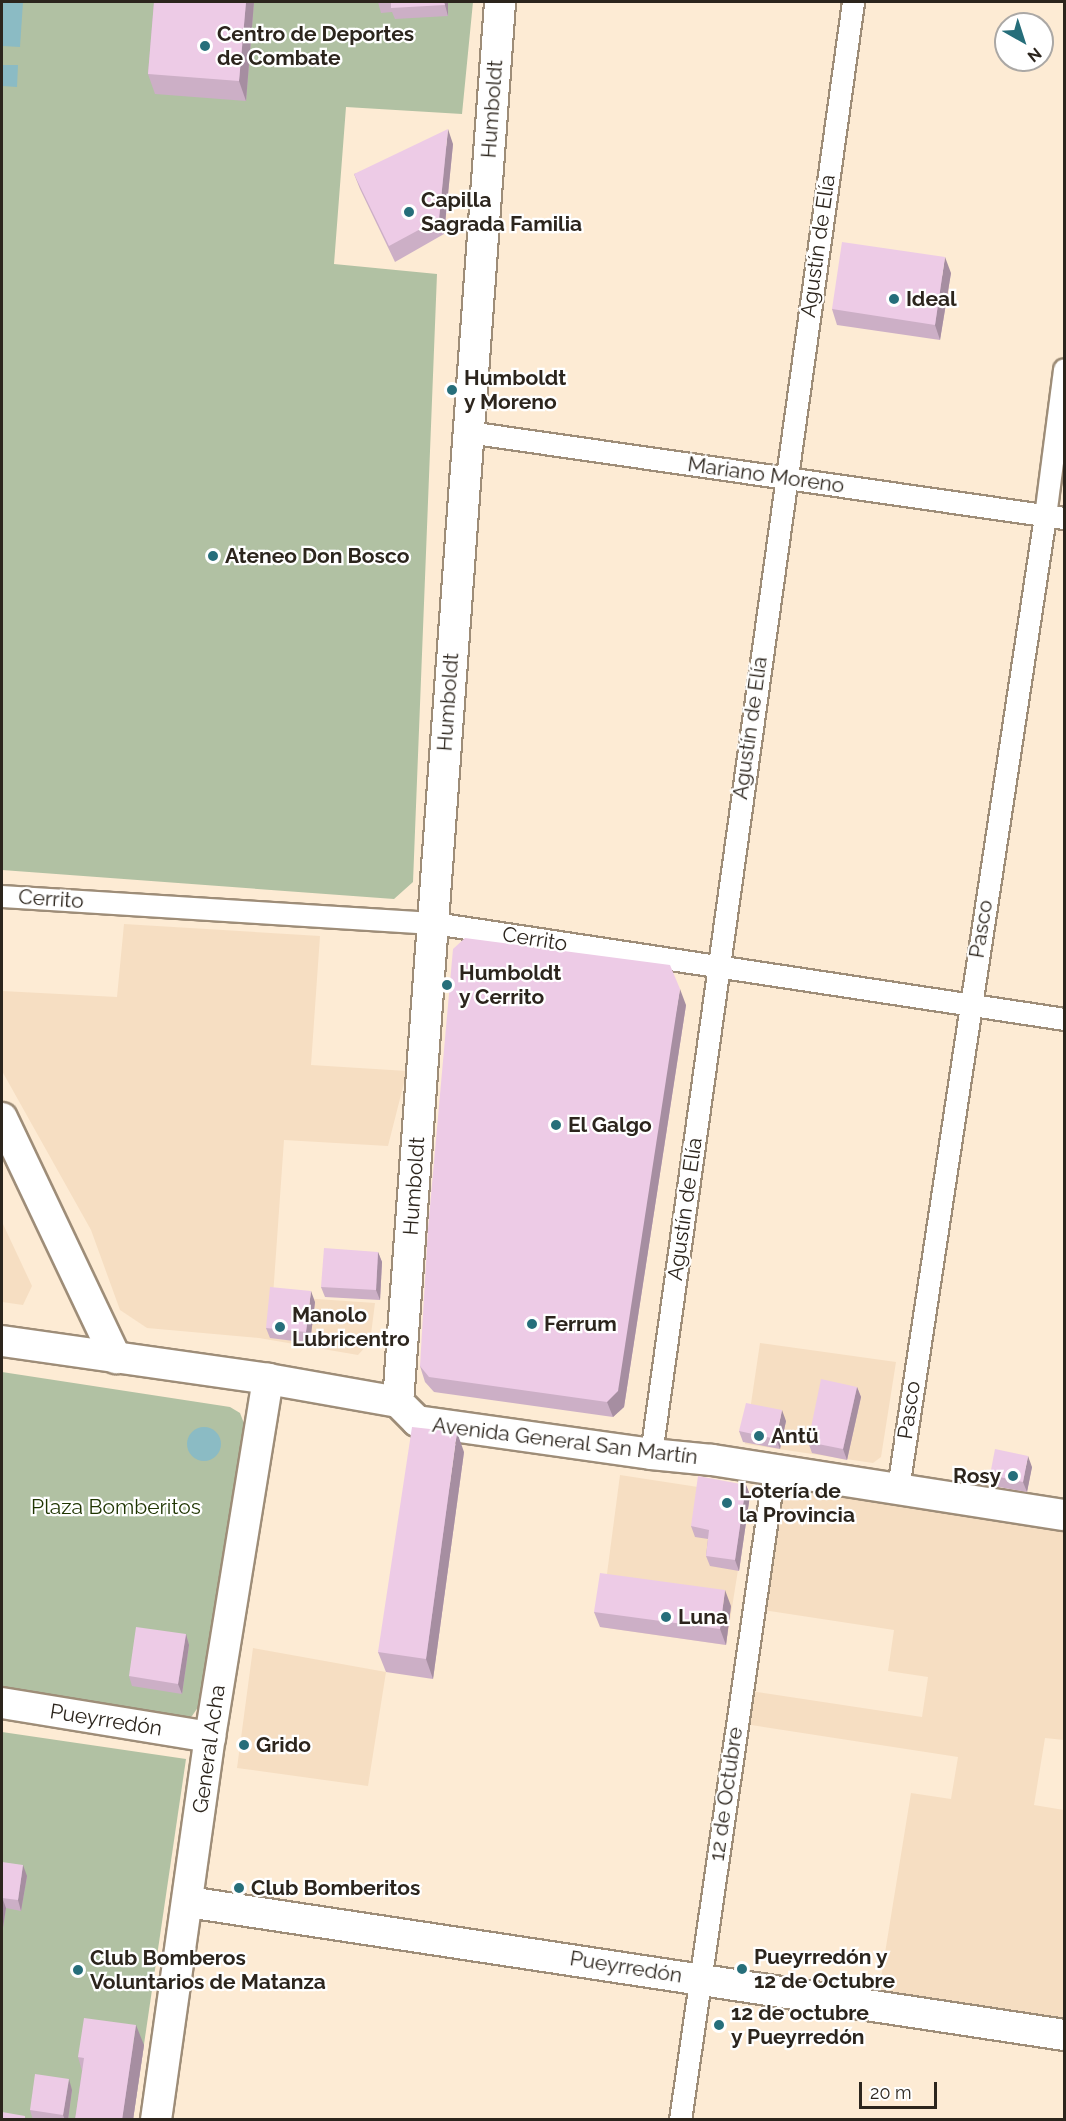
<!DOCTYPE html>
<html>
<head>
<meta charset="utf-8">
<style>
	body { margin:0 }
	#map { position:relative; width:1066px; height:2121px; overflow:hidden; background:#fdebd4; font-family:Raleway,sans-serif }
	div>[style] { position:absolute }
	.built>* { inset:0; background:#f6dec2 }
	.green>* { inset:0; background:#b1c1a3 }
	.water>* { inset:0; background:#8bbbc4 }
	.round { border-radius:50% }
	.roads { filter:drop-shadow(2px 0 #9e8d78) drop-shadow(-2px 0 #9e8d78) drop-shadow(0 2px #9e8d78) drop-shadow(0 -2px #9e8d78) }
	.street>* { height:21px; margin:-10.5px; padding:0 10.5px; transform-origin:10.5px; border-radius:10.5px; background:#fff }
	.secondary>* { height:30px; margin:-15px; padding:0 15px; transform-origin:15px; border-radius:15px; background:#fff }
	.wall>* { inset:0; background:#ccafc6 }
	.shaded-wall>* { inset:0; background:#a68ea1 }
	.building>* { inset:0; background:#edcbe6 }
	.dots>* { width:16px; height:16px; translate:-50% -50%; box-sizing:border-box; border:3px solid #fff; border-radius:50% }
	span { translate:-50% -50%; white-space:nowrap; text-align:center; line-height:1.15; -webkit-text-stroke:4.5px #fff; paint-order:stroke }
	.poi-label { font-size:21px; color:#2c251d; font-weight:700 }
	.left { translate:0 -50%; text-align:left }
	.right { translate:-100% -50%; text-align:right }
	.street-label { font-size:21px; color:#2c251d }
	.park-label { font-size:21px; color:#1e3400 }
	.frame { position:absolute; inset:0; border:3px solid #2c251d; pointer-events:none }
	.north { position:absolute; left:994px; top:12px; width:60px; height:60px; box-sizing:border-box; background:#fff; border:2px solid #aba8a5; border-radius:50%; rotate:141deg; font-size:16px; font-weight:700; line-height:24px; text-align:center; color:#2c251d }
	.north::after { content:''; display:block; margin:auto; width:21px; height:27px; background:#266e7a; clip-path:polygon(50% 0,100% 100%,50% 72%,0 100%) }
	.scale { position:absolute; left:859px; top:2082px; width:78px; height:27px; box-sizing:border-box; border:3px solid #2c251d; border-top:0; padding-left:8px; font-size:18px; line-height:21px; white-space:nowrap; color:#2c251d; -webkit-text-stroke:4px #fff; paint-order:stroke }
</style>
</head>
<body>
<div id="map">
	<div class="built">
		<i style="clip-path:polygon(124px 924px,320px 936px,311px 1065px,407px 1071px,388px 1146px,284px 1140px,273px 1296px,375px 1303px,370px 1342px,358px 1355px,259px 1338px,147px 1328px,120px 1310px,91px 1230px,2px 1071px,2px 991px,117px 997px)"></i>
		<i style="clip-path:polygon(2px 1222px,32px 1286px,23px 1305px,2px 1302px)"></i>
		<i style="clip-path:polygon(760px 1343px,896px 1362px,881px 1457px,873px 1463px,745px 1444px)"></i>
		<i style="clip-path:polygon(620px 1475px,750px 1495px,726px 1645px,600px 1627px)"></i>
		<i style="clip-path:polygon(801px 1484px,1064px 1525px,1064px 1740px,1045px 1738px,1034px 1805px,1064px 1810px,1064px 2026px,878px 1996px,911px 1793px,951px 1799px,958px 1757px,745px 1724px,750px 1691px,922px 1717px,928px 1677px,888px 1671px,894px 1630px,763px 1610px,779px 1506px,787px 1491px)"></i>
		<i style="clip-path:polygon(253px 1648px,386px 1672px,368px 1786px,237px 1768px)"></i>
	</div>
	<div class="green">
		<i style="clip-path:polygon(2px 2px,473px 2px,462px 114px,346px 107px,334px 264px,437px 274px,413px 882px,394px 899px,2px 870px)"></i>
		<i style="clip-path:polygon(2px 1372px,230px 1407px,240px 1413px,245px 1426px,201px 1703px,192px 1716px,177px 1722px,2px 1693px)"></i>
		<i style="clip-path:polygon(2px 1732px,186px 1759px,133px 2119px,2px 2119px)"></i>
	</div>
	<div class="water">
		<i style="clip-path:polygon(2px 2px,23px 2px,20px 47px,2px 46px)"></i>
		<i style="clip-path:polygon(2px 65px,18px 65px,17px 87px,2px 86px)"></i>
		<i class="round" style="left:187px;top:1427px;width:34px;height:34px"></i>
	</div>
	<div class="roads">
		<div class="street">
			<i style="left:468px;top:432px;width:602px;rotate:8.21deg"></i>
			<i style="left:2px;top:896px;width:433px;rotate:3.6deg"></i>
			<i style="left:434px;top:923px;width:637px;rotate:8.66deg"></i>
			<i style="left:651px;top:1454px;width:1466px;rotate:-82.08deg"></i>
			<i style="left:898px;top:1488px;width:983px;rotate:-81.4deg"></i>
			<i style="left:1045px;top:516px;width:148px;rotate:-82.6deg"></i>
			<i style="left:680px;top:2120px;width:658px;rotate:-81.78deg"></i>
		</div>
		<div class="secondary">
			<i style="left:2px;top:1118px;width:266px;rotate:64.6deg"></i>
			<i style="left:2px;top:1341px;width:269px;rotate:8.1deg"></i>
			<i style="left:268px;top:1379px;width:132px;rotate:10deg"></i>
			<i style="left:398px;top:1402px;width:27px;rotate:45deg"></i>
			<i style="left:417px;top:1421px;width:236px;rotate:8deg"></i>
			<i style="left:651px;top:1454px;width:61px;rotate:5.6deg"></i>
			<i style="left:712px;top:1460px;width:356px;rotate:8.9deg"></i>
			<i style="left:398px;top:1402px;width:1404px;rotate:-85.83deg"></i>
			<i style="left:2px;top:1703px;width:211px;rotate:9.3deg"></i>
			<i style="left:188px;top:1902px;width:886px;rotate:8.63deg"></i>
			<i style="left:156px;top:2120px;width:387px;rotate:-82deg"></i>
			<i style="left:210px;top:1737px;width:363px;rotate:-80.8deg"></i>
		</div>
	</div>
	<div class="wall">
		<i style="clip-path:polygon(154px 2px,254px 2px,246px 101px,155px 94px,148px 74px)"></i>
		<i style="clip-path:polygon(378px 2px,448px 2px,448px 16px,395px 19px,392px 12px,381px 13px)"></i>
		<i style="clip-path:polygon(453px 144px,444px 234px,395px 262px,360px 189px,354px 174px)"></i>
		<i style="clip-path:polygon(951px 273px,940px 340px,837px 325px,832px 309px)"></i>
		<i style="clip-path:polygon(686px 1005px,624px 1407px,613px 1417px,434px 1392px,425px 1382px,420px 1366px)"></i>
		<i style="clip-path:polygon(378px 1252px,382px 1262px,380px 1300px,325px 1297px,321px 1287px)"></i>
		<i style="clip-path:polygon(315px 1302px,310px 1343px,270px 1338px,266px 1328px)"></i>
		<i style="clip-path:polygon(857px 1387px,861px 1397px,847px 1460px,812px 1453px,808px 1442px)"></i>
		<i style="clip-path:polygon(786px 1421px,780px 1449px,743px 1442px,739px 1431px)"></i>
		<i style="clip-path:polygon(464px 1452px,433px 1679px,386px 1672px,378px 1652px)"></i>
		<i style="clip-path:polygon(1032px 1467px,1027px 1492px,993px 1486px,990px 1475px)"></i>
		<i style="clip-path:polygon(746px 1485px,750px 1495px,739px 1571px,710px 1566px,706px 1556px,708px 1539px,695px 1537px,691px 1526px)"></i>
		<i style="clip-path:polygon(731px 1606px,726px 1645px,600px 1627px,594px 1612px)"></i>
		<i style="clip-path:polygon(186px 1634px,189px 1645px,182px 1694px,132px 1686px,129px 1676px)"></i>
		<i style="clip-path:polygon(2px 1862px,27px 1876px,21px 1911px,6px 1908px,2px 1934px)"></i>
		<i style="clip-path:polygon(144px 2045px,133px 2120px,75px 2120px,82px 2071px,78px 2057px)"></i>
		<i style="clip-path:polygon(72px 2090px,68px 2120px,33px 2120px,30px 2110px)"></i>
	</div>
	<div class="shaded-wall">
		<i style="clip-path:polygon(246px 2px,254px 2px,246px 101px,239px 81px)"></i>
		<i style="clip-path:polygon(444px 2px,448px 2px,448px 16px,445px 5px)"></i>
		<i style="clip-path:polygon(448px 129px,453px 144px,444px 234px,439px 219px)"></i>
		<i style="clip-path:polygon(945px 257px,951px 273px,940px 340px,935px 325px)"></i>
		<i style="clip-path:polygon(680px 989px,686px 1005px,624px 1407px,613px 1417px,607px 1402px)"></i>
		<i style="clip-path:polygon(378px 1252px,382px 1262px,380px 1300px,376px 1290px)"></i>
		<i style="clip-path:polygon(311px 1291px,315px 1302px,310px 1343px,306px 1332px)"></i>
		<i style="clip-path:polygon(857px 1387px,861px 1397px,847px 1460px,843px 1449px)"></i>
		<i style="clip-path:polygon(782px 1410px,786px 1421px,780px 1449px,776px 1439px)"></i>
		<i style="clip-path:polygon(457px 1432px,464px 1452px,433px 1679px,426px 1659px)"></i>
		<i style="clip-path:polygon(1028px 1456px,1032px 1467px,1027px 1492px,1023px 1482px)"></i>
		<i style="clip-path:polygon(746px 1485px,750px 1495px,739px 1571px,735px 1560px)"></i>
		<i style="clip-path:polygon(725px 1590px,731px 1606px,726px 1645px,720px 1629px)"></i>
		<i style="clip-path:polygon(186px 1634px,189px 1645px,182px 1694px,178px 1684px)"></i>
		<i style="clip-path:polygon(23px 1865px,27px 1876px,21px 1911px,18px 1900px)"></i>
		<i style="clip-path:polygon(2px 1897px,6px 1908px,2px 1934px)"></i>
		<i style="clip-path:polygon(136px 2025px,144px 2045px,133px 2120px,122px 2120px)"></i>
		<i style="clip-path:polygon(69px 2079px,72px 2090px,68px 2120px,65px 2120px,63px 2115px)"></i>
	</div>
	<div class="building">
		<i style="clip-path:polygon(154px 2px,246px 2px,239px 81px,148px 74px)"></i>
		<i style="clip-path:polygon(391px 2px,444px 2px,445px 5px,391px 8px)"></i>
		<i style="clip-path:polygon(448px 129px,439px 219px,389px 246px,354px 174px)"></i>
		<i style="clip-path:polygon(842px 242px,945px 257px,935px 325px,832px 309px)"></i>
		<i style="clip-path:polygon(465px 938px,670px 965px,680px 989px,618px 1391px,607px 1402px,429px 1377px,420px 1366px,428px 1229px,453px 949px)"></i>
		<i style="clip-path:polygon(324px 1248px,378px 1252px,376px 1290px,321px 1287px)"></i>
		<i style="clip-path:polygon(270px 1287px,311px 1291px,306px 1332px,266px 1328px)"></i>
		<i style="clip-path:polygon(821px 1379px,857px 1387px,843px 1449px,808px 1442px)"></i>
		<i style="clip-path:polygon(746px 1403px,782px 1410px,776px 1439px,739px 1431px)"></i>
		<i style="clip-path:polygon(412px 1427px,457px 1432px,426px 1659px,378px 1652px)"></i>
		<i style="clip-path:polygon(995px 1449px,1028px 1456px,1023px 1482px,990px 1475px)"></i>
		<i style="clip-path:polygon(698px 1476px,746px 1485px,735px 1560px,706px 1556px,709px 1530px,691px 1526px)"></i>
		<i style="clip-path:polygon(600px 1573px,725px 1590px,720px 1629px,594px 1612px)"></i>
		<i style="clip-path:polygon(136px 1627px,186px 1634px,178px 1684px,129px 1676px)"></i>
		<i style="clip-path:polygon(2px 1862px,23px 1865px,18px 1900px,2px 1898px)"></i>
		<i style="clip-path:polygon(84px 2018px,136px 2025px,122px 2120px,75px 2120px,84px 2058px,78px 2057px)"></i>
		<i style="clip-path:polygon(35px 2074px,69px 2079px,63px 2115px,30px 2110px)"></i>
		<i style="clip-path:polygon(2px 2112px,25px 2116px,25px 2120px,2px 2120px)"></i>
	</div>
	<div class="dots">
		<i style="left:205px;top:46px;background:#266e7a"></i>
		<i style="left:409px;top:212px;background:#266e7a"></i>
		<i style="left:894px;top:299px;background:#266e7a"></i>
		<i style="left:452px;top:390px;background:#266e7a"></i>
		<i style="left:213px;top:556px;background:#266e7a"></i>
		<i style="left:447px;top:985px;background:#266e7a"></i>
		<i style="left:556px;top:1125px;background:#266e7a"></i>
		<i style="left:532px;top:1324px;background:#266e7a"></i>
		<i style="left:280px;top:1327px;background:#266e7a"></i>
		<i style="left:759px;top:1436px;background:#266e7a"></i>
		<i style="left:1013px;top:1476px;background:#266e7a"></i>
		<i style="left:727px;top:1503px;background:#266e7a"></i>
		<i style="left:666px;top:1617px;background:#266e7a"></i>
		<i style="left:244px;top:1745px;background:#266e7a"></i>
		<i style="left:239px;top:1888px;background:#266e7a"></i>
		<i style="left:742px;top:1969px;background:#266e7a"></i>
		<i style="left:78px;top:1970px;background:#266e7a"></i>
		<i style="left:719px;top:2025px;background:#266e7a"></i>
	</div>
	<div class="poi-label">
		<span class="left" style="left:217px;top:46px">Centro de Deportes<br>de Combate</span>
		<span class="left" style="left:421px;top:212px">Capilla<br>Sagrada Familia</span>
		<span class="left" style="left:906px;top:299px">Ideal</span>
		<span class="left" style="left:464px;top:390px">Humboldt<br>y Moreno</span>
		<span class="left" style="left:225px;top:556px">Ateneo Don Bosco</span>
		<span class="left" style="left:459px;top:985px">Humboldt<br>y Cerrito</span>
		<span class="left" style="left:568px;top:1125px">El Galgo</span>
		<span class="left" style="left:292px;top:1327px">Manolo<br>Lubricentro</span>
		<span class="left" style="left:544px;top:1324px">Ferrum</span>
		<span class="left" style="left:771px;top:1436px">Antü</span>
		<span class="right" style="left:1001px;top:1476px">Rosy</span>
		<span class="left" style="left:739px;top:1503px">Lotería de<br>la Provincia</span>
		<span class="left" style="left:678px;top:1617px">Luna</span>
		<span class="left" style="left:256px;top:1745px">Grido</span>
		<span class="left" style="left:251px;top:1888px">Club Bomberitos</span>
		<span class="left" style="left:754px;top:1969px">Pueyrredón y<br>12 de Octubre</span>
		<span class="left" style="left:90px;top:1970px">Club Bomberos<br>Voluntarios de Matanza</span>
		<span class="left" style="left:731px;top:2025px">12 de octubre<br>y Pueyrredón</span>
	</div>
	<div class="street-label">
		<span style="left:492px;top:109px;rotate:-86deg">Humboldt</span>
		<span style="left:818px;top:246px;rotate:-82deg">Agustín de Elía</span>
		<span style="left:766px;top:475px;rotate:8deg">Mariano Moreno</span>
		<span style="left:448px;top:702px;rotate:-86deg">Humboldt</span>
		<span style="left:750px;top:728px;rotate:-82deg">Agustín de Elía</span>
		<span style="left:51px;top:899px;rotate:4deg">Cerrito</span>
		<span style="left:981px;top:929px;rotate:-81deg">Pasco</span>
		<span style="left:535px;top:939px;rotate:9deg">Cerrito</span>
		<span style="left:414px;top:1186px;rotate:-86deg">Humboldt</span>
		<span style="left:685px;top:1209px;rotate:-82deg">Agustín de Elía</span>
		<span style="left:909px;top:1410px;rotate:-82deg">Pasco</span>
		<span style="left:565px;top:1441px;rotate:7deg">Avenida General San Martín</span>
		<span style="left:106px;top:1720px;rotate:9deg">Pueyrredón</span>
		<span style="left:209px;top:1749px;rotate:-82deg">General Acha</span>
		<span style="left:726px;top:1794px;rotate:-82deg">12 de Octubre</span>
		<span style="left:626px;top:1967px;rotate:9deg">Pueyrredón</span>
	</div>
	<div class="park-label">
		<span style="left:116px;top:1507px">Plaza Bomberitos</span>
	</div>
	<div class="frame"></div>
	<div class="north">N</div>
	<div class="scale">20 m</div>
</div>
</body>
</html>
